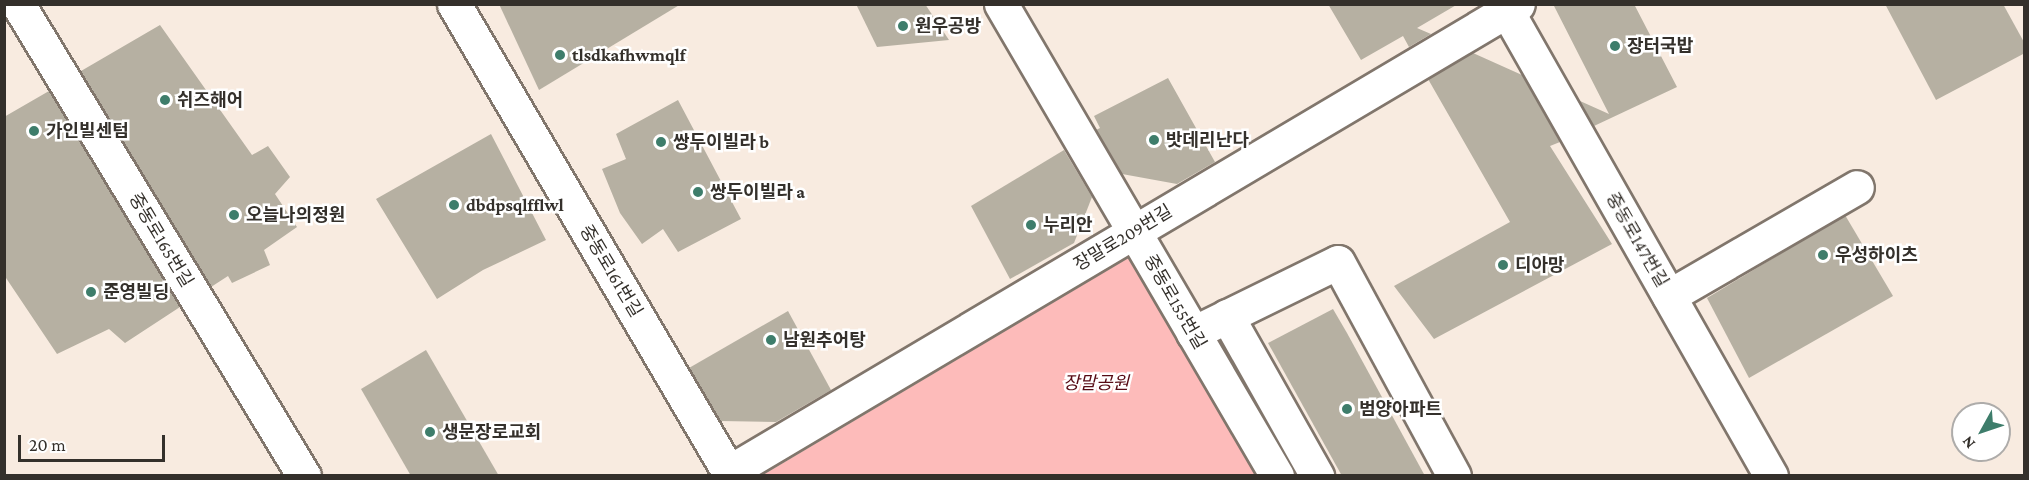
<!DOCTYPE html>
<html>
<head>
<meta charset="utf-8">
<style>
	body { margin:0 }
	#map { position:relative; width:2029px; height:480px; overflow:hidden; background:#f8ebe0; font-family:"Crimson Pro","Noto Sans KR",serif }
	div>[style] { position:absolute }
	.green>* { inset:0; background:#fdbbba }
	.building>* { inset:0; background:#b6b0a2 }
	.roads { filter:drop-shadow(2px 0 #81766c) drop-shadow(-2px 0 #81766c) drop-shadow(0 2px #81766c) drop-shadow(0 -2px #81766c) }
	.pedestrian>* { height:33px; margin:-16.5px; padding:0 16.5px; transform-origin:16.5px; border-radius:16.5px; background:#fff }
	.minor>* { height:33px; margin:-16.5px; padding:0 16.5px; transform-origin:16.5px; border-radius:16.5px; background:#fff }
	.dots>* { width:16px; height:16px; translate:-50% -50%; box-sizing:border-box; border:3px solid #fff; border-radius:50% }
	span { translate:-50% -50%; white-space:nowrap; text-align:center; line-height:1.15; -webkit-text-stroke:5px #fff; paint-order:stroke }
	.poi-label { font-size:18px; color:#34302b; font-weight:700 }
	.left { translate:0 -50%; text-align:left }
	.street-label { font-size:18px; color:#34302b }
	.park-label { font-size:18px; color:#560a14; font-style:italic }
	.frame { position:absolute; inset:0; border:6px solid #34302b; pointer-events:none }
	.north { position:absolute; left:1951px; top:402px; width:60px; height:60px; box-sizing:border-box; background:#fff; border:2px solid #aeacaa; border-radius:50%; rotate:230deg; font-size:16px; font-weight:700; line-height:24px; text-align:center; color:#34302b }
	.north::after { content:''; display:block; margin:auto; width:21px; height:27px; background:#3e7d6b; clip-path:polygon(50% 0,100% 100%,50% 72%,0 100%) }
	.scale { position:absolute; left:18px; top:435px; width:147px; height:27px; box-sizing:border-box; border:3px solid #34302b; border-top:0; padding-left:8px; font-size:18px; line-height:21px; white-space:nowrap; color:#34302b; -webkit-text-stroke:4px #fff; paint-order:stroke }
</style>
</head>
<body>
<div id="map">
	<div class="green">
		<i style="clip-path:polygon(1128px 258px,1259px 475px,761px 476px)"></i>
	</div>
	<div class="building">
		<i style="clip-path:polygon(499px 4px,681px 4px,539px 90px)"></i>
		<i style="clip-path:polygon(856px 4px,925px 4px,949px 40px,877px 47px)"></i>
		<i style="clip-path:polygon(1328px 4px,1458px 4px,1417px 28px,1431px 34px,1409px 47px,1403px 36px,1361px 60px)"></i>
		<i style="clip-path:polygon(1553px 4px,1634px 4px,1677px 87px,1594px 126px,1580px 101px,1609px 114px)"></i>
		<i style="clip-path:polygon(1885px 4px,2003px 4px,2025px 44px,2025px 53px,1936px 100px)"></i>
		<i style="clip-path:polygon(160px 25px,252px 155px,268px 146px,290px 177px,275px 194px,297px 227px,264px 250px,270px 265px,232px 283px,228px 276px,211px 287px,81px 71px)"></i>
		<i style="clip-path:polygon(1473px 53px,1522px 75px,1560px 142px,1550px 146px,1612px 244px,1434px 339px,1394px 286px,1510px 222px,1428px 79px)"></i>
		<i style="clip-path:polygon(1168px 78px,1215px 162px,1177px 184px,1122px 174px,1096px 130px,1100px 128px,1094px 116px)"></i>
		<i style="clip-path:polygon(49px 91px,180px 307px,125px 343px,109px 329px,57px 354px,4px 275px,4px 117px)"></i>
		<i style="clip-path:polygon(678px 100px,741px 219px,678px 252px,663px 229px,642px 244px,620px 213px,602px 169px,626px 159px,616px 134px)"></i>
		<i style="clip-path:polygon(491px 134px,546px 240px,483px 270px,437px 299px,376px 199px)"></i>
		<i style="clip-path:polygon(1064px 150px,1092px 197px,1074px 243px,1010px 279px,971px 206px)"></i>
		<i style="clip-path:polygon(1845px 215px,1893px 296px,1749px 378px,1707px 298px)"></i>
		<i style="clip-path:polygon(1333px 309px,1347px 333px,1425px 476px,1342px 476px,1268px 343px)"></i>
		<i style="clip-path:polygon(788px 311px,831px 390px,776px 422px,720px 421px,689px 368px)"></i>
		<i style="clip-path:polygon(426px 350px,499px 476px,411px 476px,361px 389px)"></i>
	</div>
	<div class="roads">
		<div class="pedestrian">
			<i style="left:1227px;top:316px;width:184px;rotate:60.6deg"></i>
		</div>
		<div class="minor">
			<i style="left:18px;top:4px;width:552px;rotate:58.79deg"></i>
			<i style="left:454px;top:4px;width:547px;rotate:59.59deg"></i>
			<i style="left:1001px;top:4px;width:547px;rotate:59.68deg"></i>
			<i style="left:1503px;top:4px;width:543px;rotate:60.41deg"></i>
			<i style="left:1669px;top:296px;width:217px;rotate:-30.1deg"></i>
			<i style="left:1193px;top:333px;width:161px;rotate:-26.1deg"></i>
			<i style="left:1338px;top:262px;width:243px;rotate:61.5deg"></i>
			<i style="left:729px;top:472px;width:917px;rotate:-30.67deg"></i>
		</div>
	</div>
	<div class="dots">
		<i style="left:903px;top:26px;background:#3e7d6b"></i>
		<i style="left:1615px;top:46px;background:#3e7d6b"></i>
		<i style="left:560px;top:55px;background:#3e7d6b"></i>
		<i style="left:165px;top:100px;background:#3e7d6b"></i>
		<i style="left:34px;top:131px;background:#3e7d6b"></i>
		<i style="left:1154px;top:140px;background:#3e7d6b"></i>
		<i style="left:661px;top:142px;background:#3e7d6b"></i>
		<i style="left:698px;top:192px;background:#3e7d6b"></i>
		<i style="left:454px;top:205px;background:#3e7d6b"></i>
		<i style="left:234px;top:215px;background:#3e7d6b"></i>
		<i style="left:1031px;top:225px;background:#3e7d6b"></i>
		<i style="left:1823px;top:255px;background:#3e7d6b"></i>
		<i style="left:1503px;top:265px;background:#3e7d6b"></i>
		<i style="left:91px;top:292px;background:#3e7d6b"></i>
		<i style="left:771px;top:340px;background:#3e7d6b"></i>
		<i style="left:1347px;top:409px;background:#3e7d6b"></i>
		<i style="left:430px;top:432px;background:#3e7d6b"></i>
	</div>
	<div class="poi-label">
		<span class="left" style="left:915px;top:26px">원우공방</span>
		<span class="left" style="left:1627px;top:46px">장터국밥</span>
		<span class="left" style="left:572px;top:55px">tlsdkafhwmqlf</span>
		<span class="left" style="left:177px;top:100px">쉬즈해어</span>
		<span class="left" style="left:46px;top:131px">가인빌센텀</span>
		<span class="left" style="left:1166px;top:140px">밧데리난다</span>
		<span class="left" style="left:673px;top:142px">쌍두이빌라 b</span>
		<span class="left" style="left:710px;top:192px">쌍두이빌라 a</span>
		<span class="left" style="left:466px;top:205px">dbdpsqlfflwl</span>
		<span class="left" style="left:246px;top:215px">오늘나의정원</span>
		<span class="left" style="left:1043px;top:225px">누리안</span>
		<span class="left" style="left:1835px;top:255px">우성하이츠</span>
		<span class="left" style="left:1515px;top:265px">디아망</span>
		<span class="left" style="left:103px;top:292px">준영빌딩</span>
		<span class="left" style="left:783px;top:340px">남원추어탕</span>
		<span class="left" style="left:1359px;top:409px">범양아파트</span>
		<span class="left" style="left:442px;top:432px">생문장로교회</span>
	</div>
	<div class="street-label">
		<span style="left:1123px;top:238px;rotate:-31deg">장말로209번길</span>
		<span style="left:161px;top:240px;rotate:59deg">중동로165번길</span>
		<span style="left:1637px;top:240px;rotate:60deg">중동로147번길</span>
		<span style="left:611px;top:271px;rotate:59deg">중동로161번길</span>
		<span style="left:1175px;top:302px;rotate:60deg">중동로155번길</span>
	</div>
	<div class="park-label">
		<span style="left:1096px;top:383px">장말공원</span>
	</div>
	<div class="frame"></div>
	<div class="north">N</div>
	<div class="scale">20 m</div>
</div>
</body>
</html>
